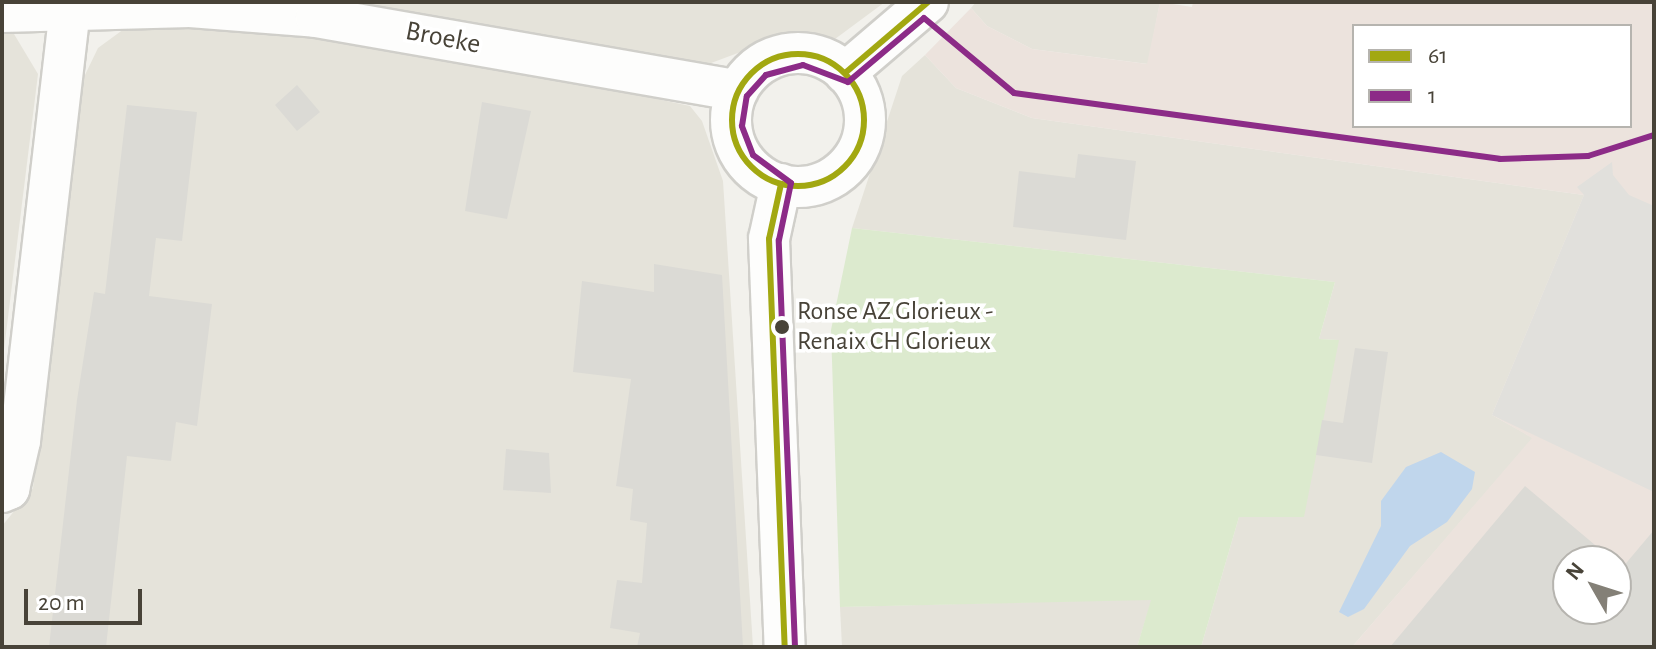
<!DOCTYPE html>
<html>
<head>
<meta charset="utf-8">
<style>
	body { margin:0 }
	#map { position:relative; width:1656px; height:649px; overflow:hidden; background:#f2f1ec; font-family:"Alegreya Sans",sans-serif }
	div>[style] { position:absolute }
	.residential>* { inset:0; background:#e5e3da }
	.medical>* { inset:0; background:#ece3dd }
	.green>* { inset:0; background:#dceace }
	.parking>* { inset:0; background:#e1e0dc }
	.water>* { inset:0; background:#c0d6ec }
	.building>* { inset:0; background:#dbdad5 }
	.roads { filter:drop-shadow(2px 0 #d0cfca) drop-shadow(-2px 0 #d0cfca) drop-shadow(0 2px #d0cfca) drop-shadow(0 -2px #d0cfca) }
	.street>* { height:40px; margin:-20px; padding:0 20px; transform-origin:20px; border-radius:20px; background:#fdfdfc }
	.street>.ring { margin:-20px; padding:0; box-sizing:content-box; background:none; border:40px solid #fdfdfc; border-radius:50% }
	.bus-1>* { height:6px; margin:-3px; padding:0 3px; transform-origin:3px; border-radius:3px; background:#a2a811 }
	.bus-1>.ring { margin:-3px; padding:0; box-sizing:content-box; background:none; border:6px solid #a2a811; border-radius:50% }
	.bus-2>* { height:6px; margin:-3px; padding:0 3px; transform-origin:3px; border-radius:3px; background:#8c2b87 }
	.dots>* { width:22px; height:22px; translate:-50% -50%; box-sizing:border-box; border:4px solid #fff; border-radius:50% }
	span { translate:-50% -50%; white-space:nowrap; text-align:center; line-height:1.15; -webkit-text-stroke:7px #fff; paint-order:stroke }
	.bus-label { font-size:26px; color:#484338 }
	.left { translate:0 -50%; text-align:left }
	.street-label { font-size:28px; color:#484338 }
	.frame { position:absolute; inset:0; border:4px solid #484338; pointer-events:none }
	.legend { position:absolute; left:1352px; top:24px; width:280px; height:104px; box-sizing:border-box; background:#fff; border:2px solid #b6b4af; margin:0; padding:10px 14px; list-style:none; font-size:24px; color:#484338 }
	.legend li { display:flex; align-items:center; gap:16px; height:40px }
	.legend b { width:40px; border:2px solid #b6b4af }
	.north { position:absolute; left:1552px; top:545px; width:80px; height:80px; box-sizing:border-box; background:#fff; border:2px solid #b6b4af; border-radius:50%; rotate:309deg; font-size:22px; font-weight:700; line-height:32px; text-align:center; color:#484338 }
	.north::after { content:''; display:block; margin:auto; width:28px; height:36px; background:#848077; clip-path:polygon(50% 0,100% 100%,50% 72%,0 100%) }
	.scale { position:absolute; left:24px; top:589px; width:118px; height:36px; box-sizing:border-box; border:4px solid #484338; border-top:0; padding-left:10px; font-size:24px; line-height:28px; white-space:nowrap; color:#484338; -webkit-text-stroke:6px #fff; paint-order:stroke }
</style>
</head>
<body>
<div id="map">
	<div class="residential">
		<i style="clip-path:polygon(260px 2px,885px 2px,835px 39px,789px 34px,687px 72px)"></i>
		<i style="clip-path:polygon(976px 2px,1160px 2px,1148px 64px,1032px 49px,987px 26px,971px 8px)"></i>
		<i style="clip-path:polygon(182px 21px,389px 42px,690px 106px,702px 121px,723px 181px,753px 647px,2px 647px,2px 526px,33px 488px,84px 77px,98px 48px,124px 29px)"></i>
		<i style="clip-path:polygon(2px 29px,14px 34px,38px 74px,2px 366px)"></i>
		<i style="clip-path:polygon(925px 55px,956px 88px,1032px 118px,1584px 195px,1492px 415px,1533px 438px,1352px 647px,1201px 647px,1239px 517px,1338px 340px,1319px 339px,1335px 282px,852px 228px,902px 76px)"></i>
		<i style="clip-path:polygon(1152px 599px,1137px 647px,842px 647px,840px 607px)"></i>
	</div>
	<div class="medical">
		<i style="clip-path:polygon(evenodd,1160px 2px,1192px 7px,1193px 2px,1654px 2px,1654px 647px,1352px 647px,1532px 438px,1492px 415px,1584px 195px,1032px 118px,956px 88px,925px 55px,971px 8px,987px 26px,1032px 49px,1147px 64px,1160px 2px,1354px 26px,1630px 26px,1630px 126px,1354px 126px,1354px 26px,1160px 2px,1568px 561px,1616px 561px,1616px 609px,1568px 609px,1568px 561px)"></i>
	</div>
	<div class="green">
		<i style="clip-path:polygon(852px 228px,1335px 282px,1319px 339px,1339px 340px,1304px 517px,1239px 517px,1201px 647px,1137px 647px,1151px 600px,840px 607px,831px 330px)"></i>
	</div>
	<div class="parking">
		<i style="clip-path:polygon(1612px 162px,1613px 175px,1629px 195px,1654px 206px,1654px 492px,1492px 415px,1584px 195px,1577px 187px)"></i>
	</div>
	<div class="water">
		<i style="clip-path:polygon(1441px 452px,1475px 472px,1472px 489px,1447px 522px,1410px 546px,1364px 609px,1348px 617px,1339px 612px,1381px 526px,1381px 501px,1406px 467px)"></i>
	</div>
	<div class="building">
		<i style="clip-path:polygon(297px 85px,320px 112px,297px 131px,275px 105px)"></i>
		<i style="clip-path:polygon(482px 102px,531px 111px,507px 219px,465px 211px)"></i>
		<i style="clip-path:polygon(127px 105px,197px 112px,182px 241px,156px 238px,149px 296px,212px 304px,197px 426px,176px 422px,171px 461px,127px 456px,106px 647px,49px 647px,77px 400px,94px 292px,105px 294px)"></i>
		<i style="clip-path:polygon(1078px 154px,1136px 161px,1126px 240px,1013px 227px,1019px 171px,1075px 178px)"></i>
		<i style="clip-path:polygon(654px 264px,722px 275px,743px 647px,637px 647px,640px 633px,610px 628px,617px 580px,642px 583px,647px 523px,630px 520px,633px 489px,616px 486px,631px 379px,573px 372px,582px 281px,654px 292px)"></i>
		<i style="clip-path:polygon(1355px 348px,1388px 352px,1372px 463px,1316px 455px,1322px 420px,1343px 423px)"></i>
		<i style="clip-path:polygon(506px 449px,549px 453px,551px 493px,503px 490px)"></i>
		<i style="clip-path:polygon(1525px 486px,1614px 561px,1568px 561px,1568px 609px,1616px 609px,1616px 563px,1622px 568px,1654px 530px,1654px 647px,1390px 647px)"></i>
	</div>
	<div class="roads">
		<div class="street">
			<i style="left:2px;top:12px;width:188px;rotate:-1.5deg"></i>
			<i style="left:190px;top:7px;width:126px;rotate:4.5deg"></i>
			<i style="left:316px;top:17px;width:428px;rotate:9.9deg"></i>
			<i class="ring" style="left:731px;top:53px;width:94px;height:94px"></i>
			<i style="left:845px;top:73px;width:109px;rotate:-40.5deg"></i>
			<i style="left:781px;top:184px;width:56px;rotate:102.3deg"></i>
			<i style="left:769px;top:239px;width:408px;rotate:87.8deg"></i>
			<i style="left:2px;top:492px;width:8px;rotate:-23deg"></i>
			<i style="left:9px;top:489px;width:49px;rotate:-77.1deg"></i>
			<i style="left:20px;top:441px;width:429px;rotate:-83.4deg"></i>
		</div>
	</div>
	<div class="bus-1">
		<i class="ring" style="left:732px;top:54px;width:126px;height:126px"></i>
		<i style="left:845px;top:73px;width:109px;rotate:-40.5deg"></i>
		<i style="left:781px;top:184px;width:56px;rotate:102.3deg"></i>
		<i style="left:769px;top:239px;width:408px;rotate:87.8deg"></i>
	</div>
	<div class="bus-2">
		<i style="left:795px;top:647px;width:407px;rotate:-92.3deg"></i>
		<i style="left:779px;top:240px;width:58px;rotate:-78.1deg"></i>
		<i style="left:791px;top:183px;width:47px;rotate:-143.6deg"></i>
		<i style="left:753px;top:155px;width:31px;rotate:-111deg"></i>
		<i style="left:742px;top:126px;width:30px;rotate:-81deg"></i>
		<i style="left:747px;top:96px;width:28px;rotate:-48deg"></i>
		<i style="left:766px;top:75px;width:38px;rotate:-15deg"></i>
		<i style="left:803px;top:65px;width:48px;rotate:20.7deg"></i>
		<i style="left:848px;top:82px;width:99px;rotate:-40.1deg"></i>
		<i style="left:924px;top:18px;width:117px;rotate:39.8deg"></i>
		<i style="left:1014px;top:93px;width:490px;rotate:7.7deg"></i>
		<i style="left:1500px;top:159px;width:88px;rotate:-2deg"></i>
		<i style="left:1588px;top:156px;width:69px;rotate:-17.7deg"></i>
	</div>
	<div class="dots">
		<i style="left:782px;top:327px;background:#484338"></i>
	</div>
	<div class="bus-label">
		<span class="left" style="left:797px;top:327px">Ronse AZ Glorieux -<br>Renaix CH Glorieux</span>
	</div>
	<div class="street-label">
		<span style="left:443px;top:38px;rotate:11deg">Broeke</span>
	</div>
	<div class="frame"></div>
	<ul class="legend">
	<li><b style="height:10px;background:#a2a811"></b>61</li>
	<li><b style="height:10px;background:#8c2b87"></b>1</li>
	</ul>
	<div class="north">N</div>
	<div class="scale">20 m</div>
</div>
</body>
</html>
